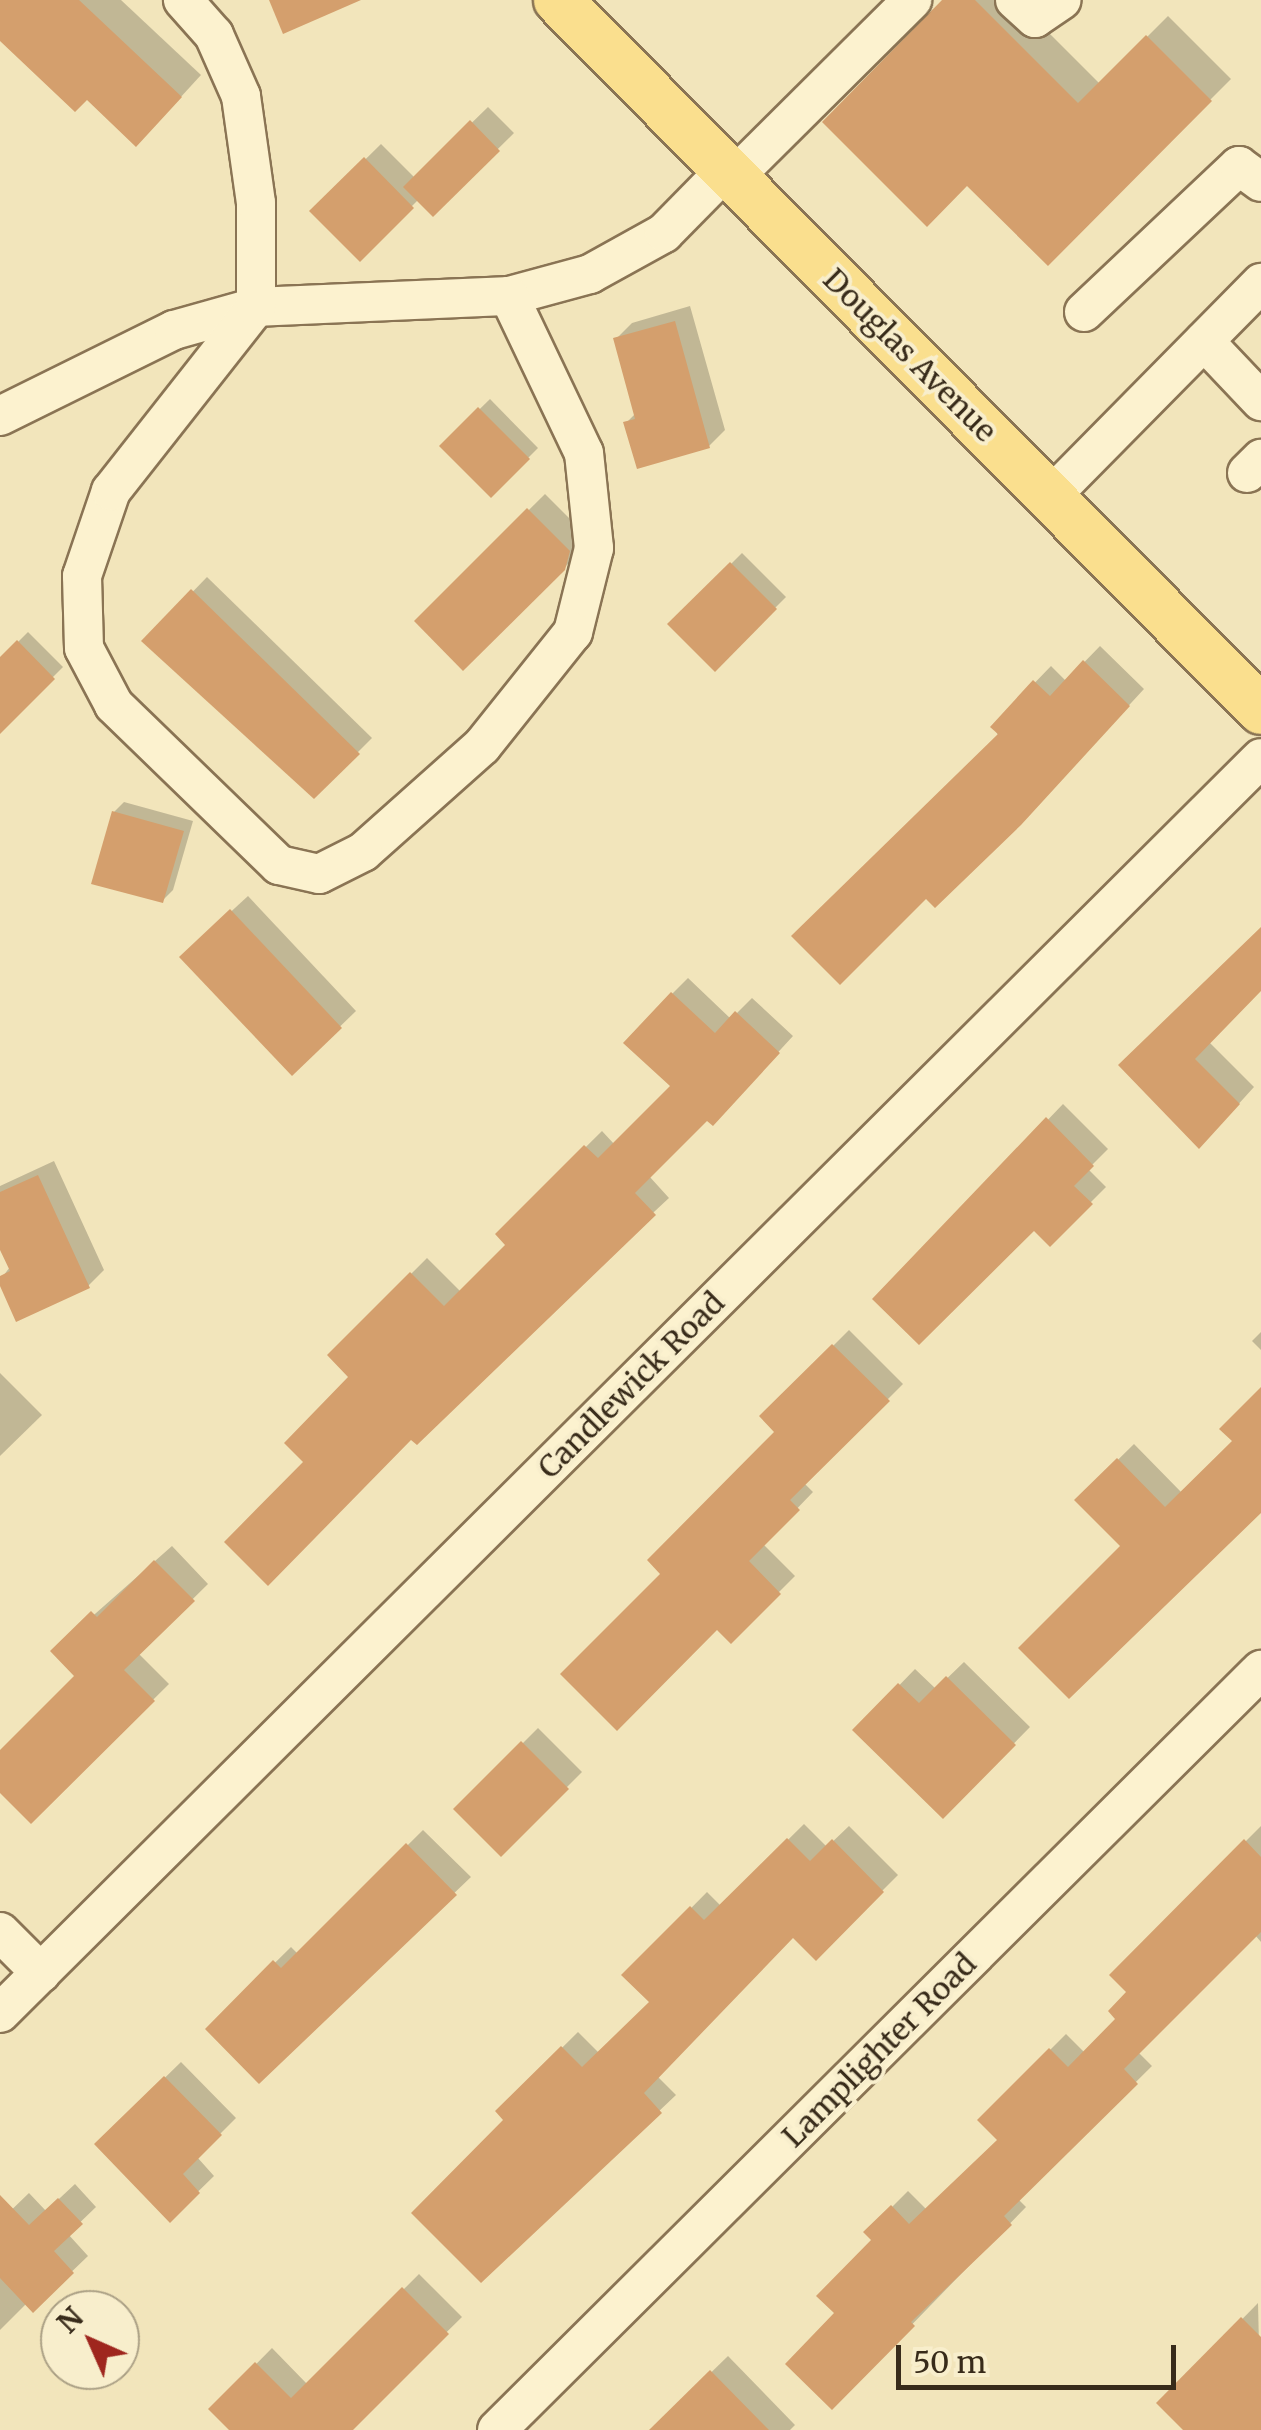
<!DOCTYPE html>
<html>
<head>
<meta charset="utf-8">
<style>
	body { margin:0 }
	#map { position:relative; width:1261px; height:2430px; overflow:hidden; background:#f2e5bb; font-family:Merriweather,serif }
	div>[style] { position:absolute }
	.shadow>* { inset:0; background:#0003 }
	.building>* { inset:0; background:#d49f6d }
	.roads { filter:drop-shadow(2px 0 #8a7454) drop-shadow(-2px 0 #8a7454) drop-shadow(0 2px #8a7454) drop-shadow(0 -2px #8a7454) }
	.minor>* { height:38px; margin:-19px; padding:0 19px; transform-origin:19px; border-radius:19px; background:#fcf2cf }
	.major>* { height:48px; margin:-24px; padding:0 24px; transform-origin:24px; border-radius:24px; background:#fadf8e }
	span { translate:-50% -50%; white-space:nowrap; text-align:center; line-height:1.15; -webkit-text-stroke:8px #f8eecc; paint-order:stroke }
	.street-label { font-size:30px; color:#382b1a }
	.north { position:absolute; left:40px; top:2290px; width:100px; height:100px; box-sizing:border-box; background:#f8eecc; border:2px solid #aba085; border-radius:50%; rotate:315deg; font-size:28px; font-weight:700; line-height:40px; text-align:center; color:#382b1a }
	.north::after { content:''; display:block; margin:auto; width:35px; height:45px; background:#9f261e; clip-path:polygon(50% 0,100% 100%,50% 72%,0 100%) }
	.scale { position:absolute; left:896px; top:2345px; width:280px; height:45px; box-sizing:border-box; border:5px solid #382b1a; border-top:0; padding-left:12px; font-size:30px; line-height:35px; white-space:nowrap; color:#382b1a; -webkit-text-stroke:8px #f8eecc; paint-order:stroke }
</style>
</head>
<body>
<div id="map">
	<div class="shadow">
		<i style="clip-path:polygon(0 0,121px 0,201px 75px,157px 123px,87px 97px,0 38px)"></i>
		<i style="clip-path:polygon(945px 0,1016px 0,1100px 84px,1168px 16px,1231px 79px,1048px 262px)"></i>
		<i style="clip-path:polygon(488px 107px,514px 133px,433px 213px,419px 199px,360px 258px,313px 211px,381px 144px,415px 178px)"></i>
		<i style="clip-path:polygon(690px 306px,725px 430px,709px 446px,626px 423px,636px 413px,616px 339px,632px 323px)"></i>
		<i style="clip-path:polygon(490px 399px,538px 448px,491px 495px,442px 446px)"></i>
		<i style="clip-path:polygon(545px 494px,585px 534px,580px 552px,463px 668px,417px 621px)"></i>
		<i style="clip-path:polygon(742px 553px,786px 597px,715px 668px,671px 624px)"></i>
		<i style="clip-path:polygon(207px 577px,372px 738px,314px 796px,145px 641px)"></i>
		<i style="clip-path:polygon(28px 632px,63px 667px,0 730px,0 660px)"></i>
		<i style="clip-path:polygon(1100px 646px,1144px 689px,1036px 806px,993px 726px,1051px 666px,1066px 681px)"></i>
		<i style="clip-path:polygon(124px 802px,193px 821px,173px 890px,162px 901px,114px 812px)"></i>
		<i style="clip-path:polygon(248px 896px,356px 1011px,292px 1073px,198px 942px)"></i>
		<i style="clip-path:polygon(1261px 929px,1261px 988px,1209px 1042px,1254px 1087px,1215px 1130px,1121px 1065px)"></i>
		<i style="clip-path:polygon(688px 978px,731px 1019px,752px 998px,793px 1036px,728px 1107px,707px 1117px,649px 1176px,669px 1198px,412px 1437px,307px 1462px,352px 1377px,330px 1355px,427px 1258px,461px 1292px,509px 1245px,498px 1234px,602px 1131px,615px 1145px,673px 1086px,672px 994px)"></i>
		<i style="clip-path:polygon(1063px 1104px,1108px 1149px,1088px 1169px,1106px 1187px,1050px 1243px,1034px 1227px,876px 1299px)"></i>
		<i style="clip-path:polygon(54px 1161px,104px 1270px,88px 1286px,0 1280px,10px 1267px,0 1244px,0 1186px)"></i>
		<i style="clip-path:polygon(849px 1330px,903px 1384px,804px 1483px,813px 1492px,763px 1544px,795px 1576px,731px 1640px,664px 1574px,778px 1432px,763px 1416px)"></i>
		<i style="clip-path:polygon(1261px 1332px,1261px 1350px,1252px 1341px)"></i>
		<i style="clip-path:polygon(0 1373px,42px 1415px,0 1456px)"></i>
		<i style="clip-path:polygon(1261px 1390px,1261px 1509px,1123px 1546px,1077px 1500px,1134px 1444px,1182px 1493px,1235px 1441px)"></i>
		<i style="clip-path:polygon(172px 1546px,208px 1584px,138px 1653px,169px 1684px,31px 1821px,0 1790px,0 1753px,77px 1676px,53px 1651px)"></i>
		<i style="clip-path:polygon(964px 1662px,1030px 1727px,943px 1816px,856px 1730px,915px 1669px,936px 1689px)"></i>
		<i style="clip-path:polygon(538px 1728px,582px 1772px,501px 1853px,457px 1809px)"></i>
		<i style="clip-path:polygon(804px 1824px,827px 1847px,849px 1826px,898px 1875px,816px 1957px,793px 1935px,657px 2076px,676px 2095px,481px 2280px,507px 2120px,498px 2111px,578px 2032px,600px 2054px,652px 2002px,625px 1975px,707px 1892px,721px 1906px)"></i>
		<i style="clip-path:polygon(1261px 1826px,1261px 1942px,1255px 1935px,1138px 2052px,1152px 2066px,1018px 2199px,1026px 2207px,832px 2407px,838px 2313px,874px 2240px,867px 2232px,908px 2191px,927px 2210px,1000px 2140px,980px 2120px,1066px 2034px,1085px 2053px,1119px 2019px,1130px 1992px,1112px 1975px)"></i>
		<i style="clip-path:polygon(423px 1830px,471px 1877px,259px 2080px,208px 2029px,291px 1947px,298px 1954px)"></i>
		<i style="clip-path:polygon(181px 2062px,236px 2118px,197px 2157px,214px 2176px,170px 2219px,97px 2144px)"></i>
		<i style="clip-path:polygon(75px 2184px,96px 2207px,68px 2234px,88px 2256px,33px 2309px,27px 2303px,0 2330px,0 2221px,29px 2193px,46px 2211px)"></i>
		<i style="clip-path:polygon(419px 2274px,462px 2317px,347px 2430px,232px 2430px,212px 2409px,272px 2348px,308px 2385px)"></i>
		<i style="clip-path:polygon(1258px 2303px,1261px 2430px,1187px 2430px,1160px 2403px)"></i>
		<i style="clip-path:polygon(728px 2356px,795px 2425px,790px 2430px,652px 2430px)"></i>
	</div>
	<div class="building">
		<i style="clip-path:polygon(0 0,79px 0,182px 97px,136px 147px,87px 100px,75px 112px,0 41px)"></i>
		<i style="clip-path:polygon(269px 0,361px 0,283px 34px)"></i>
		<i style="clip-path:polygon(942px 0,975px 0,1078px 103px,1146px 35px,1212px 101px,1048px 266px,967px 186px,927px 227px,822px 122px)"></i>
		<i style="clip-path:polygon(470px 120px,500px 151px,433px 217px,403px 187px)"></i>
		<i style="clip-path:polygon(364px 157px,414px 208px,360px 262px,309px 211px)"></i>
		<i style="clip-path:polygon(675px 321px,710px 448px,637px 469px,623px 422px,635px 419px,613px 338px)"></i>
		<i style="clip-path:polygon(478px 407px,530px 459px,491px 498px,439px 446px)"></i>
		<i style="clip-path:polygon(527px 508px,570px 551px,565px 570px,463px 671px,414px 621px)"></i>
		<i style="clip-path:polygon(730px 562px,777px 609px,715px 672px,667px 624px)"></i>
		<i style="clip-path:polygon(191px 589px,360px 754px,314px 799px,141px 641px)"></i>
		<i style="clip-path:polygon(17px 640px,55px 679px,0 734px,0 657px)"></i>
		<i style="clip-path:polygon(1083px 660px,1130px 706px,1021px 825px,935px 908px,926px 899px,840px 985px,791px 936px,998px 734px,990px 727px,1033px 680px,1050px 696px)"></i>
		<i style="clip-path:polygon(112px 811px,184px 831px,163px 903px,91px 884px)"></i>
		<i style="clip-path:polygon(230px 909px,342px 1028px,292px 1076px,179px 957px)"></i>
		<i style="clip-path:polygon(1261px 927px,1261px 991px,1195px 1059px,1240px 1104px,1199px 1149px,1118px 1065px)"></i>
		<i style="clip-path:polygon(671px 992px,715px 1033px,735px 1011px,780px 1053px,713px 1126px,707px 1121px,635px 1193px,656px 1215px,417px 1445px,411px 1440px,268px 1586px,224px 1542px,303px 1462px,284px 1443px,348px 1377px,327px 1355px,410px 1272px,444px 1306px,505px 1245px,495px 1234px,584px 1145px,598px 1158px,670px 1086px,623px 1043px)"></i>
		<i style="clip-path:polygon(1046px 1117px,1094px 1166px,1074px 1186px,1093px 1204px,1050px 1247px,1034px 1231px,919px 1345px,872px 1299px)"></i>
		<i style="clip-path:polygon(38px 1175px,90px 1288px,16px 1322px,0 1286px,0 1276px,10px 1271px,0 1250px,0 1192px)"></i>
		<i style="clip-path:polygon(832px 1344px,890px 1401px,790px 1500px,800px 1510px,749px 1561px,781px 1594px,731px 1644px,717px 1630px,617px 1731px,560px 1674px,660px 1574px,647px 1560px,774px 1432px,759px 1416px)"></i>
		<i style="clip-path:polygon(1261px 1387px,1261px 1513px,1069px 1699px,1018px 1648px,1120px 1546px,1074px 1500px,1117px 1458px,1165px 1507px,1232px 1441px,1219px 1429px)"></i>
		<i style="clip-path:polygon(154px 1560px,195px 1601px,124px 1670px,155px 1701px,31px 1824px,0 1793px,0 1750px,74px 1676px,50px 1651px,91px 1611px,97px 1617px)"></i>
		<i style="clip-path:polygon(946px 1676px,1016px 1745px,943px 1819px,852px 1730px,898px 1683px,919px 1703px)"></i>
		<i style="clip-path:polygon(521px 1741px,569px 1789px,501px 1857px,453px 1809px)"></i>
		<i style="clip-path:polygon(787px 1838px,810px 1861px,832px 1839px,884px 1892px,816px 1961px,793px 1938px,644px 2093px,662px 2113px,481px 2283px,411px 2213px,503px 2120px,495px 2111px,561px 2046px,582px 2067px,649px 2002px,621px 1975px,690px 1906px,704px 1920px)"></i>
		<i style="clip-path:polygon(1244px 1839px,1261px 1857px,1261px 1932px,1124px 2069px,1138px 2084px,1004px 2216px,1012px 2225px,911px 2322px,915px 2326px,832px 2410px,785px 2364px,834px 2313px,816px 2296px,871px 2240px,863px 2232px,891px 2205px,909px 2224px,997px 2140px,977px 2120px,1049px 2048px,1068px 2067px,1115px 2019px,1108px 2011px,1126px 1992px,1109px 1975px)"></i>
		<i style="clip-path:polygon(406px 1843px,457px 1895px,259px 2084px,205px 2029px,273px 1960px,281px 1968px)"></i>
		<i style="clip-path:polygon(164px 2076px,222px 2135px,183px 2174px,200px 2193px,170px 2223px,94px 2144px)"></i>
		<i style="clip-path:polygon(0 2195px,29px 2225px,58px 2198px,83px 2224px,54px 2251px,74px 2273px,33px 2313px,0 2278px)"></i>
		<i style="clip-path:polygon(402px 2287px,449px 2334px,353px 2430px,229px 2430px,208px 2409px,255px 2362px,291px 2398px)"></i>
		<i style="clip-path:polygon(1241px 2317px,1261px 2337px,1261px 2430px,1183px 2430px,1156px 2403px)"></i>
		<i style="clip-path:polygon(710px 2370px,769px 2430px,649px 2430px)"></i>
	</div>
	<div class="roads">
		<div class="minor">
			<i style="left:1015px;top:0;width:27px;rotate:42deg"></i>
			<i style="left:1035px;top:18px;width:32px;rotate:-34deg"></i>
			<i style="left:732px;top:179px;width:254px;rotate:-44.8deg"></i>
			<i style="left:509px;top:296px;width:84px;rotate:-15.2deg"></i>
			<i style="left:590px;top:274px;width:85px;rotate:-29deg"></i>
			<i style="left:664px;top:233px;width:87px;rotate:-45.5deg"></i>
			<i style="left:1084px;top:312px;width:213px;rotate:-43.3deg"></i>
			<i style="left:1239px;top:166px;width:27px;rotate:36deg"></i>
			<i style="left:1204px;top:341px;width:83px;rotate:46.5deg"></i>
			<i style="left:0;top:416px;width:194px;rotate:-26.3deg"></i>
			<i style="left:174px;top:330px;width:85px;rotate:-15.7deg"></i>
			<i style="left:256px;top:307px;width:253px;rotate:-2.5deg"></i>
			<i style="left:509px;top:296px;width:174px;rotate:64.5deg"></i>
			<i style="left:584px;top:453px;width:96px;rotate:84deg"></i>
			<i style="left:594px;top:548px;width:87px;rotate:104deg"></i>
			<i style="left:573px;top:632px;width:146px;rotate:128.6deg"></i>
			<i style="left:482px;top:746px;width:159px;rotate:138.3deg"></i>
			<i style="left:363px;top:852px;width:49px;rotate:153.4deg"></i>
			<i style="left:319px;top:874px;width:41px;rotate:-167.3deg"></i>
			<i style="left:279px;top:865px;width:230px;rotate:-135.9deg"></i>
			<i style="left:114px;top:705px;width:64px;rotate:-117.8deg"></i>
			<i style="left:84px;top:648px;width:72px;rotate:-91.6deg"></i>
			<i style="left:82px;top:576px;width:90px;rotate:-71.2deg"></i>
			<i style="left:111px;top:491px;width:234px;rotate:-51.8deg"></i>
			<i style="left:256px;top:307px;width:104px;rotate:-90deg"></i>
			<i style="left:256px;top:203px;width:108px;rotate:-98deg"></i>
			<i style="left:241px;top:96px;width:67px;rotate:-113.9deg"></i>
			<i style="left:214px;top:35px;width:47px;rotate:-131.5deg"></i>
			<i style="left:1247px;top:473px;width:20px;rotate:-45deg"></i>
			<i style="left:1052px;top:495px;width:298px;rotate:-45.4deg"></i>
			<i style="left:0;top:1932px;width:58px;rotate:45deg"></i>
			<i style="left:0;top:2013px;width:1779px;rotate:-44.86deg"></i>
			<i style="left:497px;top:2430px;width:1078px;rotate:-44.85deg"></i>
		</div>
		<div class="major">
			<i style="left:558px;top:0;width:999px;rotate:45.28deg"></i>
		</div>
	</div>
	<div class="street-label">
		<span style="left:910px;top:355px;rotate:45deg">Douglas Avenue</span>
		<span style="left:631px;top:1385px;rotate:-45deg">Candlewick Road</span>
		<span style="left:879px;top:2050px;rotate:-45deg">Lamplighter Road</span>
	</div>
	<div class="north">N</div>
	<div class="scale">50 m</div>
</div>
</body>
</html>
